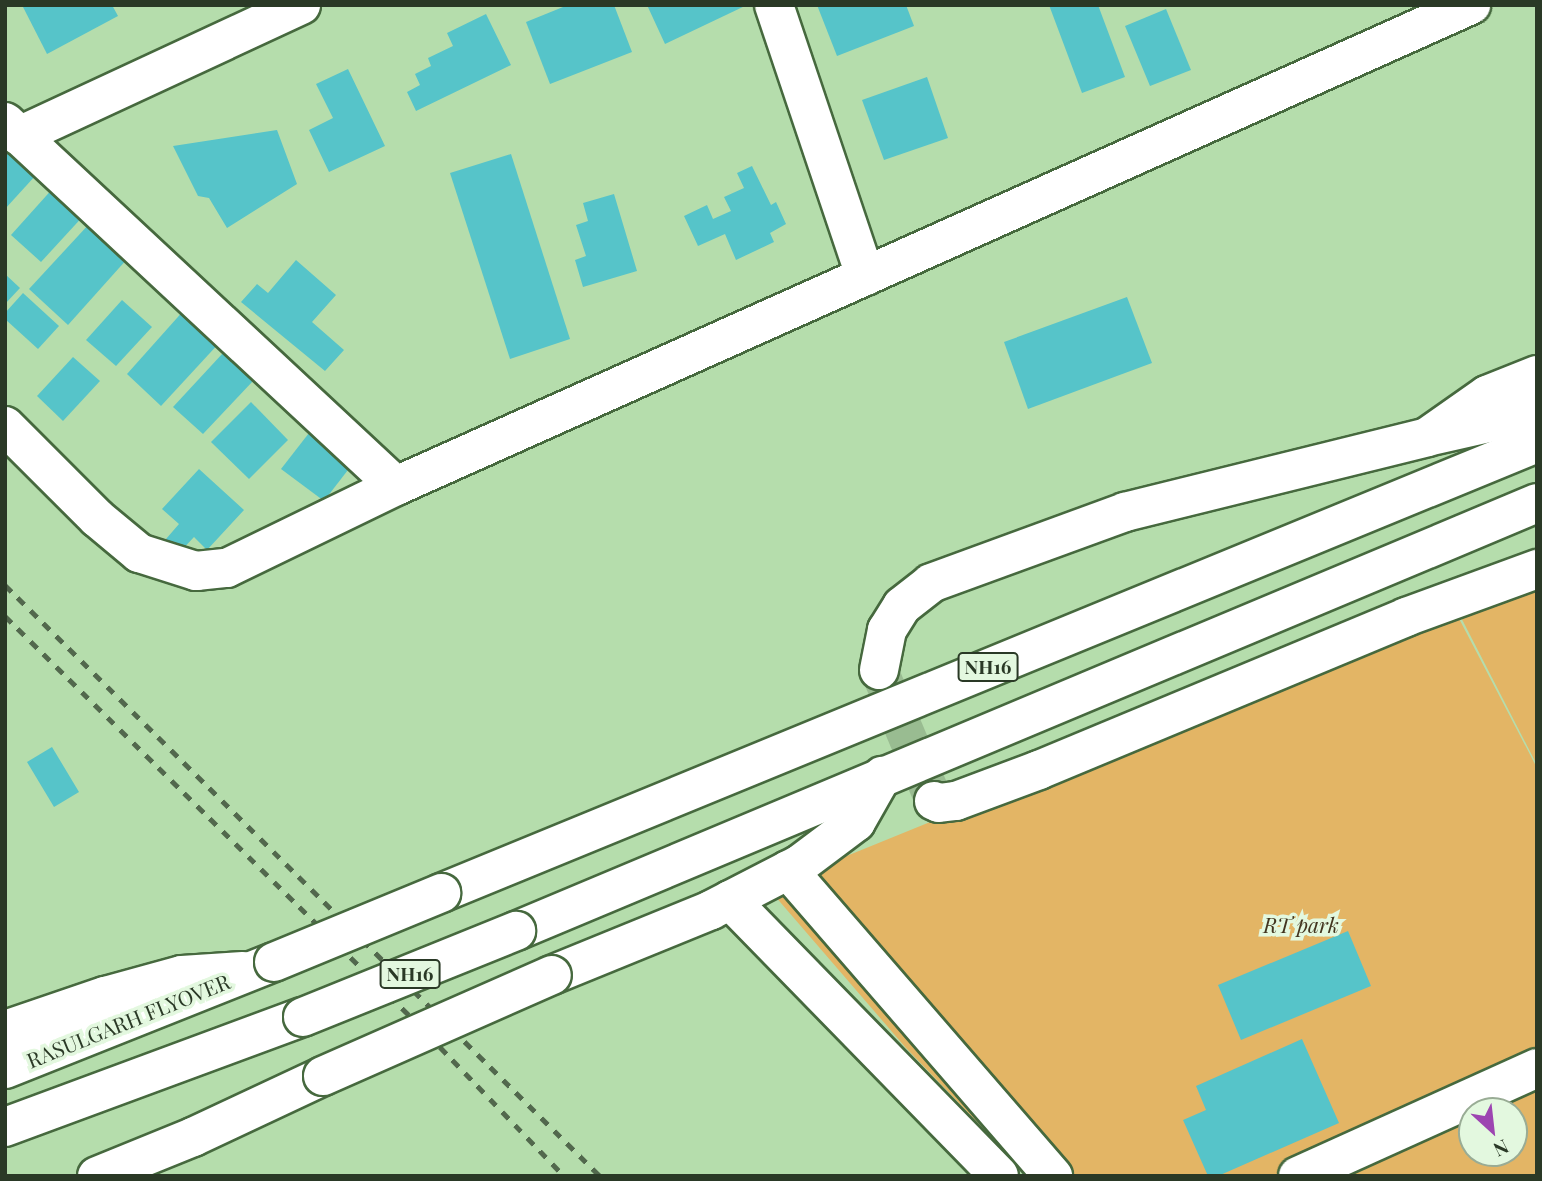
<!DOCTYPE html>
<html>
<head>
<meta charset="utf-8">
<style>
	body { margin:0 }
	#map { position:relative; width:1542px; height:1181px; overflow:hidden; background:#b5ddac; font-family:"Playfair Display",serif }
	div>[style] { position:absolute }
	.green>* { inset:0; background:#e3b565 }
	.building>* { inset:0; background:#56c4c9 }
	.minor-tunnel>* { height:38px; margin-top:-19px; transform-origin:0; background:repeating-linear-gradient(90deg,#99bc91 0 38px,transparent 0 57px) }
	.roads { filter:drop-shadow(2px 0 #46693e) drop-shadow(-2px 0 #46693e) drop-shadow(0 2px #46693e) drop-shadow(0 -2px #46693e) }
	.minor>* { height:38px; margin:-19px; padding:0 19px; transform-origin:19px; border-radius:19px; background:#fff }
	.highway>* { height:38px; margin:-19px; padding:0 19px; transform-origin:19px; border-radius:19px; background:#fff }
	.rail>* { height:5px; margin-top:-2.5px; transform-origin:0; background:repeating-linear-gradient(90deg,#52684d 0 9px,transparent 0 18px) }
	.bridges { filter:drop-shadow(2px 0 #46693e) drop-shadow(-2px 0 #46693e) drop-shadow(0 2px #46693e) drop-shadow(0 -2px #46693e) }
	.minor-bridge>* { height:38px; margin:-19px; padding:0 19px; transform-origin:19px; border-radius:19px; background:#fff }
	.highway-bridge>* { height:38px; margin:-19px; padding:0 19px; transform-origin:19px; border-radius:19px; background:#fff }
	span { translate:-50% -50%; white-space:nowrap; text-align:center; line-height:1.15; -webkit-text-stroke:7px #e3f8df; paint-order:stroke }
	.shield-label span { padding:2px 5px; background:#e3f8df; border:2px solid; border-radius:5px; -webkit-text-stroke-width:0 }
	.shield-label { font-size:19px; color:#2a3926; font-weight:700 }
	.park-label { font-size:21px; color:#42351f; font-style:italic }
	.street-label { font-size:21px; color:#2a3926 }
	.frame { position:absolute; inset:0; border:7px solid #2a3926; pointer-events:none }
	.north { position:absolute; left:1458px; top:1097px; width:70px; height:70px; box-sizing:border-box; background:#e3f8df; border:2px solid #99ac95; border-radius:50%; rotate:153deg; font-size:19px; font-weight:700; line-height:28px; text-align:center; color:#2a3926 }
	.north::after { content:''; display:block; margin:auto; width:24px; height:32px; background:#9d45b1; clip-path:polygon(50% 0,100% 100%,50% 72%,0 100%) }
</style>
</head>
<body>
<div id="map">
	<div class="green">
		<i style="clip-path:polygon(1537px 564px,1537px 765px,1451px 598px)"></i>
		<i style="clip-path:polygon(evenodd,1454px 609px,1537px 768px,1537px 1176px,1029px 1176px,906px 1048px,768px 888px,1454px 609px,1472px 1111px,1514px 1111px,1514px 1153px,1472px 1153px,1472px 1111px)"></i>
	</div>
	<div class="building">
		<i style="clip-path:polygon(22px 5px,112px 5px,118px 16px,47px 54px)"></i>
		<i style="clip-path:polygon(568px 5px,614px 5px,632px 52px,550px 84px,526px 22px)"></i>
		<i style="clip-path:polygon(647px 5px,747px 5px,665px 44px)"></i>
		<i style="clip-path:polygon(817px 5px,906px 5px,914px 26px,837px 56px)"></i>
		<i style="clip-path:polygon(1049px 5px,1098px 5px,1125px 77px,1082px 93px)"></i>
		<i style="clip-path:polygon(1166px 9px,1191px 70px,1150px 86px,1125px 26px)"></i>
		<i style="clip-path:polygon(486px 14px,511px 65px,416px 111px,407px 92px,420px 85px,415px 74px,431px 66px,428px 58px,453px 46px,447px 33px)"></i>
		<i style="clip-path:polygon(348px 69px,385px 146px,329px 172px,309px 130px,333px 118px,316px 84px)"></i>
		<i style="clip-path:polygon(927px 77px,948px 138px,884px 160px,862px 100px)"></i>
		<i style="clip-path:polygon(277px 130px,297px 184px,227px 228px,209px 198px,198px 196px,173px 146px)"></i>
		<i style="clip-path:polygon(5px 148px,36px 175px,5px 209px)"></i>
		<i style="clip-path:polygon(511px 154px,570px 339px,510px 359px,450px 173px)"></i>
		<i style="clip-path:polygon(752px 166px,771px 205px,776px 202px,786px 224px,770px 233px,774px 242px,736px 260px,725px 234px,698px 246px,684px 216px,707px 205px,713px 219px,731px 211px,724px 197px,744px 188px,737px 173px)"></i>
		<i style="clip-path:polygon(55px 186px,86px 213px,41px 262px,11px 235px)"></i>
		<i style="clip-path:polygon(614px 194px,637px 271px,583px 287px,575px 260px,586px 256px,576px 225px,588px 221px,583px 203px)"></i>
		<i style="clip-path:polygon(90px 223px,128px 258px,68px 325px,29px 289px)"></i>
		<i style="clip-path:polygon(296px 260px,336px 295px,312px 322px,344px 350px,325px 371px,241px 302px,257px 284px,268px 293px)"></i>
		<i style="clip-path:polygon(5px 274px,20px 288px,5px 304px)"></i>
		<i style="clip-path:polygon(23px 293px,59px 326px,38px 349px,5px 319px,5px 313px)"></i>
		<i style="clip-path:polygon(1127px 297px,1152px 363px,1028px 409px,1004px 342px)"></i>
		<i style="clip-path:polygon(122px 300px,152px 327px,116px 366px,86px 340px)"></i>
		<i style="clip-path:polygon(185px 309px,221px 341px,161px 406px,127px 374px)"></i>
		<i style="clip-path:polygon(223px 353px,253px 381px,203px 434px,173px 407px)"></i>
		<i style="clip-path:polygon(73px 357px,100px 381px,63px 421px,37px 396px)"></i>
		<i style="clip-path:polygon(251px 402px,288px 440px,249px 479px,211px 442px)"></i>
		<i style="clip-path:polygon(309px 433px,351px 466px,324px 501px,281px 469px)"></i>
		<i style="clip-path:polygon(199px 469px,244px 510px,207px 550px,194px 537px,180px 552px,166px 539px,179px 524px,162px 509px)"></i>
		<i style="clip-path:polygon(52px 747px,79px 792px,54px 807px,27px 762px)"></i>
		<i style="clip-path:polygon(1348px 931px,1371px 986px,1241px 1040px,1218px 985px)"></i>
		<i style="clip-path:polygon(1302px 1039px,1339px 1123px,1218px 1176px,1208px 1176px,1183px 1120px,1206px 1110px,1196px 1086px)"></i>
	</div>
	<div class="minor-tunnel">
		<i style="left:879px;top:670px;width:142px;rotate:67.2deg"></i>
	</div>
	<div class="roads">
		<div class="minor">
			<i style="left:774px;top:5px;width:286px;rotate:71.4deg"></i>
			<i style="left:5px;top:122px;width:534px;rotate:42.95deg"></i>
			<i style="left:19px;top:136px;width:311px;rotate:-24.9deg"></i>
			<i style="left:5px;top:426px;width:130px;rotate:45deg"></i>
			<i style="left:97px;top:518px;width:55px;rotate:39.8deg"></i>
			<i style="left:139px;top:553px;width:60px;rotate:17.5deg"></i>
			<i style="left:196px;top:571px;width:31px;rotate:-6deg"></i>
			<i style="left:227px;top:568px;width:188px;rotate:-25.9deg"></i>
			<i style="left:396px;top:486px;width:1178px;rotate:-24.11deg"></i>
			<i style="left:879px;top:670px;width:41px;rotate:-78.7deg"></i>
			<i style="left:887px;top:630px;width:28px;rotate:-58deg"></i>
			<i style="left:902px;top:606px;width:37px;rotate:-38deg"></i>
			<i style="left:931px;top:583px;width:207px;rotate:-20.1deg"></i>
			<i style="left:1125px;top:512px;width:311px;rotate:-13.9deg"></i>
			<i style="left:1427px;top:437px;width:73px;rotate:-35deg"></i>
			<i style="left:1487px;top:395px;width:54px;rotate:-21.8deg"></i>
			<i style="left:934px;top:801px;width:5px;rotate:22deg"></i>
			<i style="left:939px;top:803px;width:17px;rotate:-7deg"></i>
			<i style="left:956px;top:801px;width:89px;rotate:-20.5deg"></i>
			<i style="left:1039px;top:770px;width:398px;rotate:-22.6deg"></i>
			<i style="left:1406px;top:617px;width:140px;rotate:-20.1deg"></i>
			<i style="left:788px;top:870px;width:405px;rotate:49.1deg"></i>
			<i style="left:730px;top:900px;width:385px;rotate:45.7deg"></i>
			<i style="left:552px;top:975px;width:172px;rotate:-22.2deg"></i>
			<i style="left:711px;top:910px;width:100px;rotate:-27.3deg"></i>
			<i style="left:800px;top:864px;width:70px;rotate:-36.9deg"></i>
			<i style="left:856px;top:822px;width:53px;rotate:-60.5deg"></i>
			<i style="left:5px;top:1030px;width:106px;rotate:-18.8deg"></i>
			<i style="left:105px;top:996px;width:80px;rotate:-15.3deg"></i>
			<i style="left:182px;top:975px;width:61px;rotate:-3.8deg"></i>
			<i style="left:97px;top:1176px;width:104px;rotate:-22.1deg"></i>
			<i style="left:193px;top:1137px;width:144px;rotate:-25.1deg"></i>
			<i style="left:1298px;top:1176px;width:262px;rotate:-24.3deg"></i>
		</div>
		<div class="highway">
			<i style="left:1427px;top:437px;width:113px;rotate:-12.8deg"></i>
			<i style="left:441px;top:893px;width:1185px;rotate:-22.32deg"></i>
			<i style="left:516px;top:931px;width:1107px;rotate:-22.74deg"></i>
			<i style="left:5px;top:1069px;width:289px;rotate:-21.7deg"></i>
			<i style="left:5px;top:1127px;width:318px;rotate:-20.3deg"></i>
		</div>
	</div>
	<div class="rail">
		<i style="left:5px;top:585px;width:839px;rotate:44.81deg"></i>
		<i style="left:5px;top:616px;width:576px;rotate:44.65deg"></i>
		<i style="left:415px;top:1021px;width:215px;rotate:46.1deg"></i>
	</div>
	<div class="bridges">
		<div class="minor-bridge">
			<i style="left:323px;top:1076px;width:250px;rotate:-23.8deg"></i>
		</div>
		<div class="highway-bridge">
			<i style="left:274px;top:962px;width:181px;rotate:-22.4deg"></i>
			<i style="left:303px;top:1017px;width:230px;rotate:-22deg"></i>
		</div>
	</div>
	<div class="shield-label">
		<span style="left:988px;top:667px">NH16</span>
		<span style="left:410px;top:974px">NH16</span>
	</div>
	<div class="park-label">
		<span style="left:1301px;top:924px">RT park</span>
	</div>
	<div class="street-label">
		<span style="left:128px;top:1020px;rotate:-22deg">RASULGARH FLYOVER</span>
	</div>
	<div class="frame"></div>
	<div class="north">N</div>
</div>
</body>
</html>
